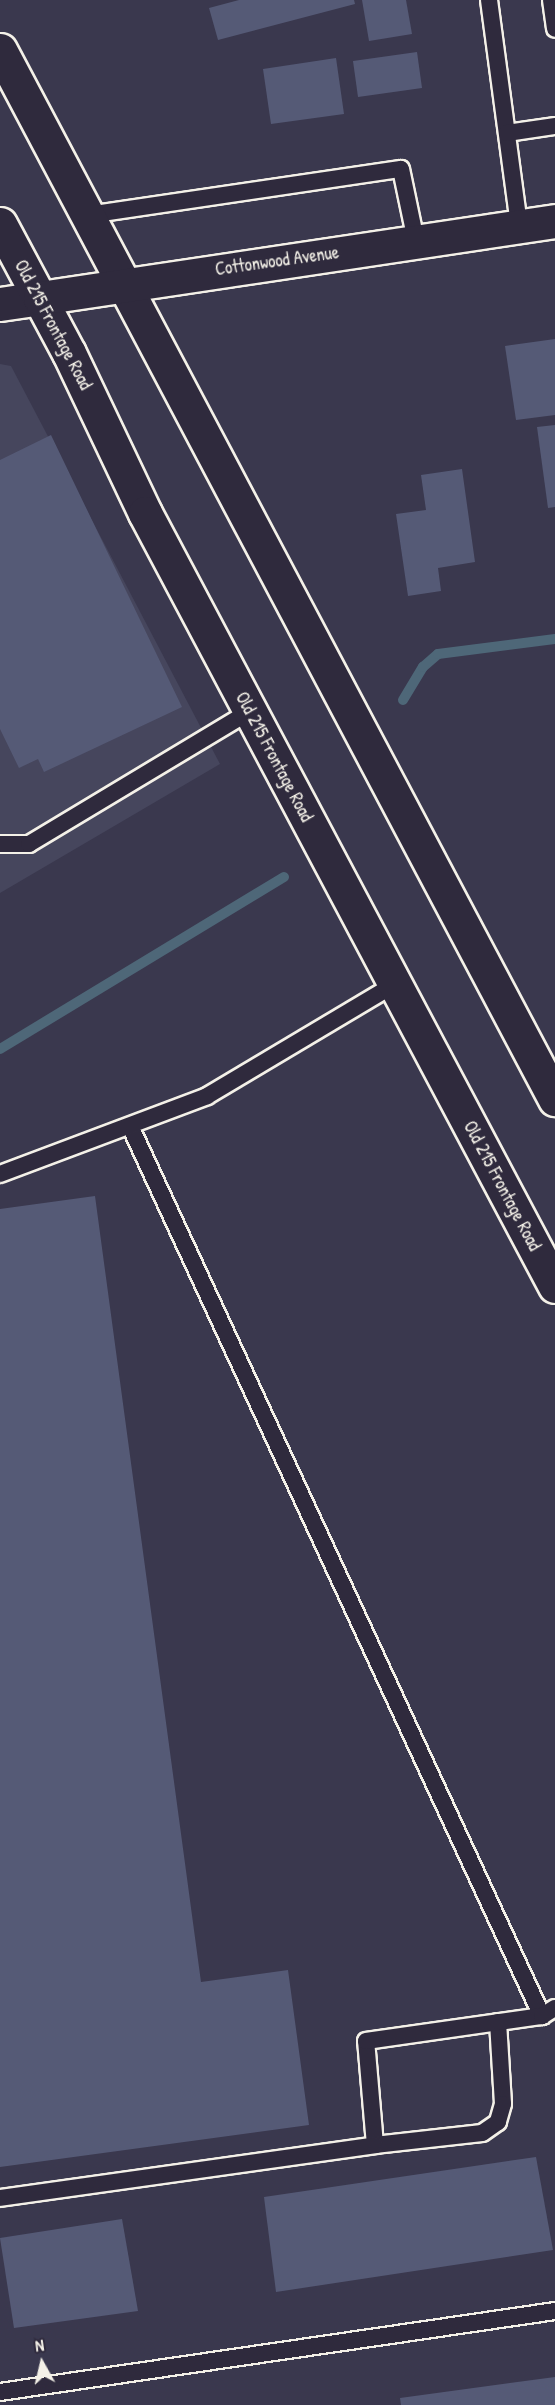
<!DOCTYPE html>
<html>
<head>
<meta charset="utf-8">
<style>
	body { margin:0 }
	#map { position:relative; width:555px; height:2405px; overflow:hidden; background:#3a384e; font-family:"Patrick Hand",sans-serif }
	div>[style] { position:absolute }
	.built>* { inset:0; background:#46465d }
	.stream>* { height:10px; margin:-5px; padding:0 5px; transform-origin:5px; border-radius:5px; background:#4e6778 }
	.building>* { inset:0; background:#555a76 }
	.roads { filter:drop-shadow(2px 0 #f4f1e8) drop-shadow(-2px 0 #f4f1e8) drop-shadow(0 2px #f4f1e8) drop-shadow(0 -2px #f4f1e8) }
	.lane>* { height:16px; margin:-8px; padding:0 8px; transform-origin:8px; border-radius:8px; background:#2f2a3d }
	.street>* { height:33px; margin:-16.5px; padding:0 16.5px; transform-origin:16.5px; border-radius:16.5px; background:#2f2a3d }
	.secondary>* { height:33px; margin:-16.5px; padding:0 16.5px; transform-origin:16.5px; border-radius:16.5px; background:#2f2a3d }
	span { translate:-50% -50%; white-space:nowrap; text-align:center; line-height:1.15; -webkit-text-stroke:4.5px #2f2a3d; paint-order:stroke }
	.street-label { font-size:18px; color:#f4f1e8 }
	.north { position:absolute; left:12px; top:2333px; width:60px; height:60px; -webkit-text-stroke:4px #2f2a3d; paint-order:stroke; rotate:352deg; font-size:16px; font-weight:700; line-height:24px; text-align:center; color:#f4f1e8 }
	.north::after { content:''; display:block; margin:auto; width:21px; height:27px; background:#f4f1e8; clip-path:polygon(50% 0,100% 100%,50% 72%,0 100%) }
</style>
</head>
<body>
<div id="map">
	<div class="built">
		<i style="clip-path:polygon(0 364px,11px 366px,220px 764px,0 893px)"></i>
	</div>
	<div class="stream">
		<i style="left:403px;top:700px;width:39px;rotate:-59deg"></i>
		<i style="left:423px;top:667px;width:20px;rotate:-41deg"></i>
		<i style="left:438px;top:654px;width:118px;rotate:-7.3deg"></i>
		<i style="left:0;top:1049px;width:332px;rotate:-31.2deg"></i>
	</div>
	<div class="building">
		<i style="clip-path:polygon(239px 0,354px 0,355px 4px,218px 40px,209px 8px)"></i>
		<i style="clip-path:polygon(362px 0,406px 0,412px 34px,369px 41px)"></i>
		<i style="clip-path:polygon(417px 52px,422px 88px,358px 97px,353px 61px)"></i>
		<i style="clip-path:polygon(336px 58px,344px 114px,271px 124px,263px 69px)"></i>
		<i style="clip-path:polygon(555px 339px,555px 415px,516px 420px,505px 346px)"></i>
		<i style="clip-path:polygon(555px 425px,555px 507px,548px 508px,537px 427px)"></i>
		<i style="clip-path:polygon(51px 435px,182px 707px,44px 772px,38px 759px,19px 768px,0 729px,0 460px)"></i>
		<i style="clip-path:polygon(462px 469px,475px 562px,438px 568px,441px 591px,408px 596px,396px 514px,426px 510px,421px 475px)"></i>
		<i style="clip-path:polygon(95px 1196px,201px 1982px,288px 1970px,309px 2125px,0 2167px,0 1209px)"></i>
		<i style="clip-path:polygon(536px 2157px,553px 2250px,276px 2292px,264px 2197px)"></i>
		<i style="clip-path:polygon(122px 2219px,138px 2311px,14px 2328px,0 2238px)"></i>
		<i style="clip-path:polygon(555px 2377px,555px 2405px,401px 2405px,400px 2398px)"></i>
	</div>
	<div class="roads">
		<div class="lane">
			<i style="left:489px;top:0;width:228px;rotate:82.4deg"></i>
			<i style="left:551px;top:0;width:29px;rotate:82deg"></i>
			<i style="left:507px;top:133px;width:49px;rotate:-8.3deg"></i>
			<i style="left:88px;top:215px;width:316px;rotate:-8.4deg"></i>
			<i style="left:401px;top:169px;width:74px;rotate:78.2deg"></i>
			<i style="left:0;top:844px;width:29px"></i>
			<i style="left:29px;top:844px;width:258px;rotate:-31deg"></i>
			<i style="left:130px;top:1126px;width:981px;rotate:65.16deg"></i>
			<i style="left:0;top:1174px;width:221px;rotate:-20.6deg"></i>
			<i style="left:207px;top:1096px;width:219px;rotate:-30.8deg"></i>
			<i style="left:498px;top:2022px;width:82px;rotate:86.5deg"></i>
			<i style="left:503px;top:2104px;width:19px;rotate:106deg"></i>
			<i style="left:498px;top:2122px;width:19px;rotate:145deg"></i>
			<i style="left:482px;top:2133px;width:108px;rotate:173.6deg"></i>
			<i style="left:375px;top:2145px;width:104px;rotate:-94.9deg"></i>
			<i style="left:366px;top:2041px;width:178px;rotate:-8.1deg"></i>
			<i style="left:542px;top:2016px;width:15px;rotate:-32deg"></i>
			<i style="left:0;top:2198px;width:379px;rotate:-8deg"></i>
			<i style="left:0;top:2392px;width:561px;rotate:-8.3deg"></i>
		</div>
		<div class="street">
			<i style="left:0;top:304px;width:40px;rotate:-8.5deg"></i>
		</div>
		<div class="secondary">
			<i style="left:0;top:50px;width:1187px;rotate:62.12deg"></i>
			<i style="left:0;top:224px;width:146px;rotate:61.9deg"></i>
			<i style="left:69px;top:353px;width:177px;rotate:64.6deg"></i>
			<i style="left:145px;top:513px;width:875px;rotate:62.06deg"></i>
			<i style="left:40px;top:298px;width:521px;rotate:-8.5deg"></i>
		</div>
	</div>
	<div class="street-label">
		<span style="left:277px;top:261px;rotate:-8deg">Cottonwood Avenue</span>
		<span style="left:53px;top:325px;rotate:62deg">Old 215 Frontage Road</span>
		<span style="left:274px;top:757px;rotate:62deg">Old 215 Frontage Road</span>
		<span style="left:502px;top:1186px;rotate:62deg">Old 215 Frontage Road</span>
	</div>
	<div class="north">N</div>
</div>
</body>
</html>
